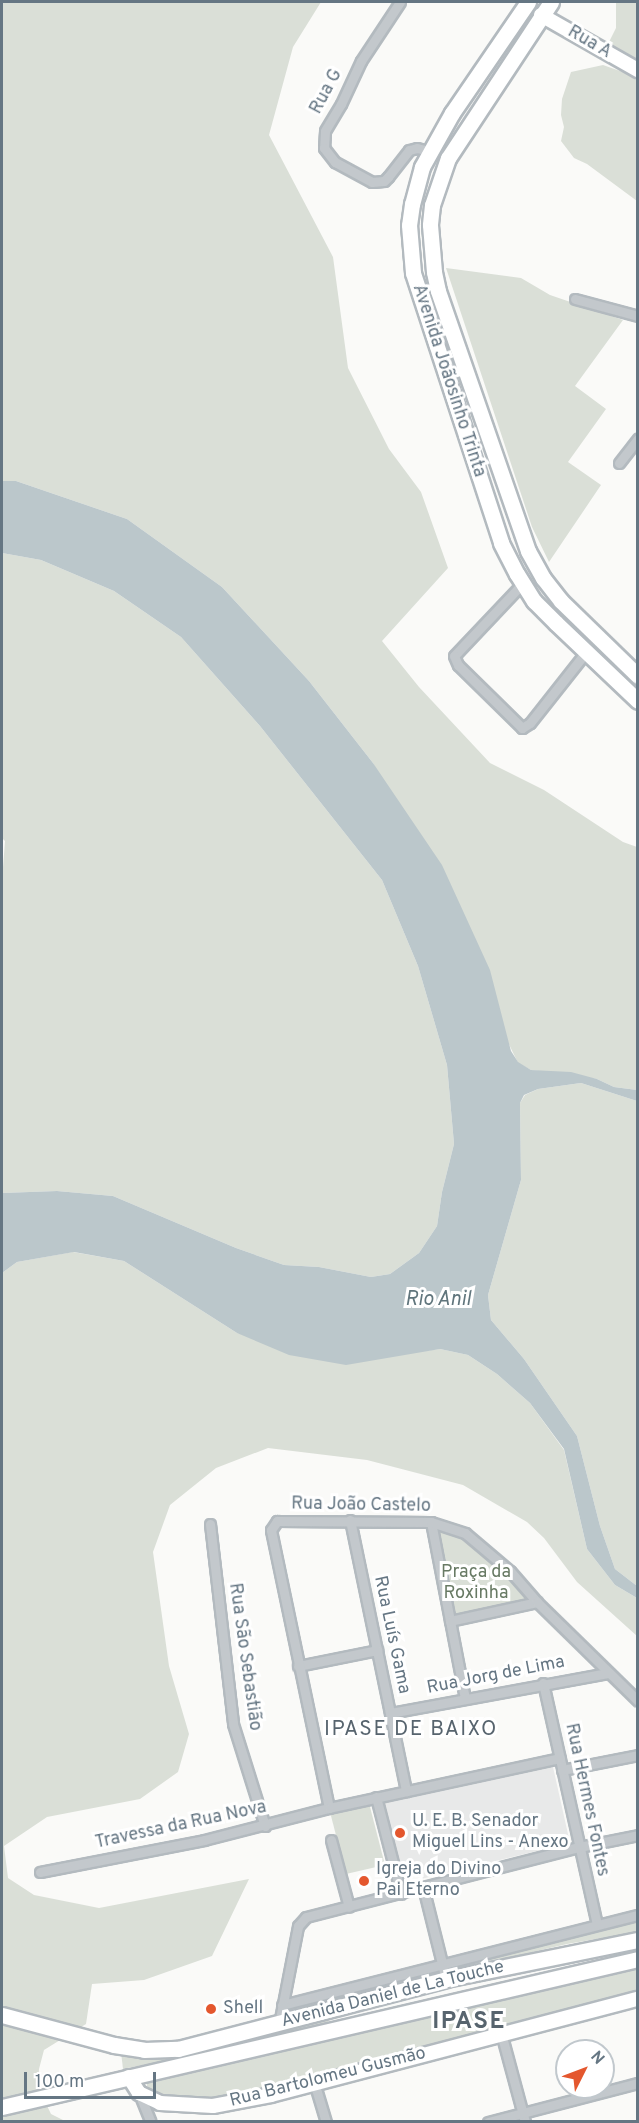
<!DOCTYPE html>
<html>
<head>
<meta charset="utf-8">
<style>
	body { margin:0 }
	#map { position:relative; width:639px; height:2123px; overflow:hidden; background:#fafaf8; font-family:Overpass,sans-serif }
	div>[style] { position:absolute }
	.built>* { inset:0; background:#e8e9e9 }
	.green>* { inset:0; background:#dadfd7 }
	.water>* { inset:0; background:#bbc7cb }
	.roads { filter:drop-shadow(2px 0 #b3babf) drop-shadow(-2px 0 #b3babf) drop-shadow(0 2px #b3babf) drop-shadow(0 -2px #b3babf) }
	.street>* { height:9px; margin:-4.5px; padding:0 4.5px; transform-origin:4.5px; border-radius:4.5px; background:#c3c8cc }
	.secondary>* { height:14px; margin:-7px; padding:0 7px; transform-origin:7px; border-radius:7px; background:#fff }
	.primary>* { height:15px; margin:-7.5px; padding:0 7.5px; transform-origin:7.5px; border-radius:7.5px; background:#fff }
	.dots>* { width:16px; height:16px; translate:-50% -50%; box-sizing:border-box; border:3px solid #fff; border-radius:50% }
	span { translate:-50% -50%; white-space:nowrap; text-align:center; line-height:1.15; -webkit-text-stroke:6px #fff; paint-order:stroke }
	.street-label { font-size:18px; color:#657683 }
	.park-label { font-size:18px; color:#687a64 }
	.poi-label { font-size:18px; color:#657683 }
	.left { translate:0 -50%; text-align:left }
	.water-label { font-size:20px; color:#60757c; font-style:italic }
	.quarter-label { font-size:21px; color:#57646e; letter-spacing:1.5px }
	.district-label { font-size:24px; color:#57646e; font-weight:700; letter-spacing:1.5px }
	.frame { position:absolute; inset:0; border:3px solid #657683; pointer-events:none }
	.north { position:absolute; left:555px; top:2039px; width:60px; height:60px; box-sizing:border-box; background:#fff; border:2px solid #c1c8cd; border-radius:50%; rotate:48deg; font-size:16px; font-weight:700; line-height:24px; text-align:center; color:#657683 }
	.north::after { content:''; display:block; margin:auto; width:21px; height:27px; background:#e4572e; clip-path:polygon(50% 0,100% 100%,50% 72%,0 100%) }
	.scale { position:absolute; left:24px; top:2072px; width:132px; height:27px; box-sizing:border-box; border:3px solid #657683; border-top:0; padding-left:8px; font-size:18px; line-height:21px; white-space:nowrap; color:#657683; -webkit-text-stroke:4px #fff; paint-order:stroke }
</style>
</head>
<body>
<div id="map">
	<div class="built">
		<i style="clip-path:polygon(553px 1767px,570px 1843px,421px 1879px,418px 1868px,399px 1872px,381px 1804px)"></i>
	</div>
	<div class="green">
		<i style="clip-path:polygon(2px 2px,321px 2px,293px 47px,269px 135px,333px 257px,348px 368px,389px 449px,421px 492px,448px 568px,382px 641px,419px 687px,490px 763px,544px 790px,623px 842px,637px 847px,637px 1090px,614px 1087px,597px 1079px,531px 1070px,518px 1063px,373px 763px,309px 681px,222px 587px,127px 519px,16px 481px,2px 481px)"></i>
		<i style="clip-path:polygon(616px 2px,637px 2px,637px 64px,607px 46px,616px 28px)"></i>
		<i style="clip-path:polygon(603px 65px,637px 77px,637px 201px,587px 164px,574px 158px,561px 141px,564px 127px,561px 115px,562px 99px,571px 72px)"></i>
		<i style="clip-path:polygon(446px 268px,521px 278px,550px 295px,623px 320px,575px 386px,606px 409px,568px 462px,601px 485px,549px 562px,532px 527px)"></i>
		<i style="clip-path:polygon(2px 553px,41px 560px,114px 591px,181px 637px,260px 726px,382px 880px,418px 966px,447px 1065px,454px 1144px,442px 1192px,437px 1226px,419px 1253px,390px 1274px,371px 1277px,319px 1267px,284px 1265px,236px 1248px,113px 1196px,57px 1191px,2px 1193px,2px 880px,5px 841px,2px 838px)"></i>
		<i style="clip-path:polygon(581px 1083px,637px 1101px,637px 1586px,615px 1569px,600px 1526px,577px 1436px,524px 1359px,491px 1320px,488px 1295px,521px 1180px,520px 1103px,525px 1095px,538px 1089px)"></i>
		<i style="clip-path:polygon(73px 1252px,124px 1261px,237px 1333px,398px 1354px,440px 1349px,468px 1355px,497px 1374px,530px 1403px,564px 1450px,587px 1549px,615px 1585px,637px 1598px,637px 1636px,577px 1582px,544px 1538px,527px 1522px,463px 1485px,367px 1460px,268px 1448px,216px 1468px,170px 1505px,153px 1552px,169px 1666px,189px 1734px,178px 1772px,140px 1799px,47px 1817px,4px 1846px,8px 1878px,34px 1895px,99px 1908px,249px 1879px,212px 1956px,144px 1980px,92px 1984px,86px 2024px,44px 2050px,39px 2069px,38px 2087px,51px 2114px,65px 2121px,2px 2121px,2px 1273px,17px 1262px)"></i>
		<i style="clip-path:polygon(438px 1527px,456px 1533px,472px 1544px,504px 1572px,529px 1600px,455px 1615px)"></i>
		<i style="clip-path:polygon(369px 1803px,385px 1865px,346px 1874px,330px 1812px)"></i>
		<i style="clip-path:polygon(637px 1921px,637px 1932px,567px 1944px,452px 1971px,451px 1966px)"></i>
		<i style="clip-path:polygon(637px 1968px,637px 1994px,428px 2046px,225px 2101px,157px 2098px,147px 2086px,147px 2083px,409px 2019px)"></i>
		<i style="clip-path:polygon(329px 2014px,328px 2022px,217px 2050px,123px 2069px,121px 2052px)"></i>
	</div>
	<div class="water">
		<i style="clip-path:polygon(2px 481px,16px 481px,127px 519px,222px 587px,309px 681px,373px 763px,442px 865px,490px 970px,511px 1051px,518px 1062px,531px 1070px,571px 1072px,597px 1079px,614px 1087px,637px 1090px,637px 1101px,581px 1083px,538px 1089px,524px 1095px,520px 1103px,521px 1180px,488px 1295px,491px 1320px,524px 1359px,577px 1436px,600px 1526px,615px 1569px,637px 1586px,637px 1598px,615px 1585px,587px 1549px,564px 1449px,530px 1403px,497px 1374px,468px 1355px,440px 1349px,346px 1365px,289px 1355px,237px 1333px,124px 1261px,74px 1252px,17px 1262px,2px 1273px,2px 1193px,57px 1191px,113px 1196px,236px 1248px,284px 1265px,319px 1267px,371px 1277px,390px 1274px,419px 1253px,437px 1226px,442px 1192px,454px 1144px,447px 1065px,418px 966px,382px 880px,260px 726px,181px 637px,114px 591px,41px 560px,2px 553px)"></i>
	</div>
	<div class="roads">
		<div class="street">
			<i style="left:400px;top:2px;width:71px;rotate:123.5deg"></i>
			<i style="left:361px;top:61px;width:47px;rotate:114.9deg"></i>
			<i style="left:341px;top:104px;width:31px;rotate:121deg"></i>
			<i style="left:325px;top:131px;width:17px;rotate:93deg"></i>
			<i style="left:324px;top:148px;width:18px;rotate:52deg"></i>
			<i style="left:335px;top:162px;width:42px;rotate:28.4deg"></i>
			<i style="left:372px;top:182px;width:12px;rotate:-5deg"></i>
			<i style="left:384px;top:181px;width:6px;rotate:-45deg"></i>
			<i style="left:388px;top:177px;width:34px;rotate:-52deg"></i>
			<i style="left:409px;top:150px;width:8px;rotate:-14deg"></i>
			<i style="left:417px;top:148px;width:12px;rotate:14deg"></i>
			<i style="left:575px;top:299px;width:65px;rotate:15.1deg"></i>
			<i style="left:619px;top:463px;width:31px;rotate:-52deg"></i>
			<i style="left:523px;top:583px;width:100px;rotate:133.4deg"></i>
			<i style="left:454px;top:656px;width:10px;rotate:66deg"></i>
			<i style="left:458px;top:665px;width:90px;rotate:44.5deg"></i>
			<i style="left:522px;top:728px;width:9px;rotate:-32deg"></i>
			<i style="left:530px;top:723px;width:90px;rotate:-51.7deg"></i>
			<i style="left:350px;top:1520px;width:277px;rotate:78.3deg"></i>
			<i style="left:431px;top:1522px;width:180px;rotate:79.1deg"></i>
			<i style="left:210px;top:1524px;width:201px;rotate:83.4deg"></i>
			<i style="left:233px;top:1724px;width:107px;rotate:72.6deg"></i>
			<i style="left:450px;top:1621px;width:89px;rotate:-12.3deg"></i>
			<i style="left:298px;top:1666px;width:81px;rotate:-11.4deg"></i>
			<i style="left:543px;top:1683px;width:247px;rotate:77.4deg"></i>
			<i style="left:390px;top:1713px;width:221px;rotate:-10.4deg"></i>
			<i style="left:562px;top:1770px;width:77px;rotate:-11.2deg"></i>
			<i style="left:376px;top:1797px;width:100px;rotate:75.5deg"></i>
			<i style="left:329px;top:1808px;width:284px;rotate:-101.8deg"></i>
			<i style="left:271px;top:1530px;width:11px;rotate:-56deg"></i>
			<i style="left:277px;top:1521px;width:154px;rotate:0.4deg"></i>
			<i style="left:431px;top:1522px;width:36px;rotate:18deg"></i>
			<i style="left:465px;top:1533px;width:59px;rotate:40.2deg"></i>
			<i style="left:510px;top:1571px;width:41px;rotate:48.9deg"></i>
			<i style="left:537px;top:1602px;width:141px;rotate:44.4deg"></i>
			<i style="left:331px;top:1840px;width:69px;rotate:75deg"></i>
			<i style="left:40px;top:1872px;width:167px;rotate:-11deg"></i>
			<i style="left:204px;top:1840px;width:129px;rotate:-14.4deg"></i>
			<i style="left:329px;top:1808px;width:236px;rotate:-12.2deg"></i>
			<i style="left:423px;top:1887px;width:95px;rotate:76deg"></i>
			<i style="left:282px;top:2005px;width:367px;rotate:-14.2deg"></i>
			<i style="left:279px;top:2024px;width:100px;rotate:-79deg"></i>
			<i style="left:298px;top:1926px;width:12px;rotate:-48deg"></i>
			<i style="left:306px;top:1917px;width:282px;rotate:-14.4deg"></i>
			<i style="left:579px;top:1847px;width:60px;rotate:-11.5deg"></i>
			<i style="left:501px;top:2033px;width:92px;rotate:74.9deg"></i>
			<i style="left:314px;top:2082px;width:42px;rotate:73.3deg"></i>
			<i style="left:139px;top:2093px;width:31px;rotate:68deg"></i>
			<i style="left:488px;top:2122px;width:155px;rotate:-14.6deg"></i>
		</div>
		<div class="secondary">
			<i style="left:541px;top:15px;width:112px;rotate:29.6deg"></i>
			<i style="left:129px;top:2077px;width:19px;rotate:58deg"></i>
			<i style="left:139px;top:2093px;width:23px;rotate:25deg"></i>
			<i style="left:160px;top:2103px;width:53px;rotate:3.2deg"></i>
			<i style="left:213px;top:2106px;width:59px;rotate:-10.7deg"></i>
			<i style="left:271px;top:2095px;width:379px;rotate:-14.7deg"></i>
		</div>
		<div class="primary">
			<i style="left:528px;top:2px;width:135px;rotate:124.4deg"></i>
			<i style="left:452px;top:113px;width:62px;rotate:119.1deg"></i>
			<i style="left:422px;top:167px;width:38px;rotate:105deg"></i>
			<i style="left:412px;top:204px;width:21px;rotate:98deg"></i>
			<i style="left:409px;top:225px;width:48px;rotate:85.2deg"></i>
			<i style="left:413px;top:273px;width:284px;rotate:71.9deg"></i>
			<i style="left:501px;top:543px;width:35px;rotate:63deg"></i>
			<i style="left:517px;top:574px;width:32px;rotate:58deg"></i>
			<i style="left:534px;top:601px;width:31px;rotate:45deg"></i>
			<i style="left:556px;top:623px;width:113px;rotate:43.6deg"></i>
			<i style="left:551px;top:2px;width:187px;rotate:123.4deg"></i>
			<i style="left:448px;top:158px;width:50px;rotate:108.8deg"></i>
			<i style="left:432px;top:205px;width:20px;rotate:96deg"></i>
			<i style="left:430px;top:225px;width:47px;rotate:85.1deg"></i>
			<i style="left:434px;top:272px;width:19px;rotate:78deg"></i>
			<i style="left:438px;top:291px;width:275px;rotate:70.9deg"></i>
			<i style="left:528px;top:551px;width:31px;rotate:61deg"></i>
			<i style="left:543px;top:578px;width:29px;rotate:52deg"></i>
			<i style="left:561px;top:601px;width:107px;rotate:44.2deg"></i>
			<i style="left:2px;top:2015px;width:116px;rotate:15deg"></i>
			<i style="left:114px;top:2045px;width:30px;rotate:9deg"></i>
			<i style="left:144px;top:2050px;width:34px;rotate:-2deg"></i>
			<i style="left:178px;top:2049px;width:277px;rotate:-14.6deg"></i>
			<i style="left:446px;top:1979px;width:196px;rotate:-11.5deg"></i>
			<i style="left:2px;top:2107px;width:653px;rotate:-13.1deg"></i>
		</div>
	</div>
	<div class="dots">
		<i style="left:400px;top:1833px;background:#e4572e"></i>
		<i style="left:364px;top:1881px;background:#e4572e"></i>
		<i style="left:211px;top:2009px;background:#e4572e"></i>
	</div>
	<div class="street-label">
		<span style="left:589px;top:43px;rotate:30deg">Rua A</span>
		<span style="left:327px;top:92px;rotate:-62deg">Rua G</span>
		<span style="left:448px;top:381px;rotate:72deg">Avenida Joãosinho Trinta</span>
		<span style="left:361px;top:1506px;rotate:1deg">Rua João Castelo</span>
		<span style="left:391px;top:1635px;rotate:78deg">Rua Luís Gama</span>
		<span style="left:244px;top:1657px;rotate:82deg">Rua São Sebastião</span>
		<span style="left:496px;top:1676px;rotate:-11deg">Rua Jorg de Lima</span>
		<span style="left:586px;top:1800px;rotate:78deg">Rua Hermes Fontes</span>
		<span style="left:181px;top:1826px;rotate:-12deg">Travessa da Rua Nova</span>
		<span style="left:393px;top:1995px;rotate:-14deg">Avenida Daniel de La Touche</span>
		<span style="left:328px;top:2078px;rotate:-14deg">Rua Bartolomeu Gusmão</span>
	</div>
	<div class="park-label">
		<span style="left:476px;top:1584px">Praça da<br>Roxinha</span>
	</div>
	<div class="poi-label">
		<span class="left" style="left:412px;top:1833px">U. E. B. Senador<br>Miguel Lins - Anexo</span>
		<span class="left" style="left:376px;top:1881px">Igreja do Divino<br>Pai Eterno</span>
		<span class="left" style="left:223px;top:2009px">Shell</span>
	</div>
	<div class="water-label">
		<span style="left:438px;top:1300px">Rio Anil</span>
	</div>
	<div class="quarter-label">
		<span style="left:411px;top:1730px">IPASE DE BAIXO</span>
	</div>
	<div class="district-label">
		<span style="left:469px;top:2023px">IPASE</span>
	</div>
	<div class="frame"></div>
	<div class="north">N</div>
	<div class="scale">100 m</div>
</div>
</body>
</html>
